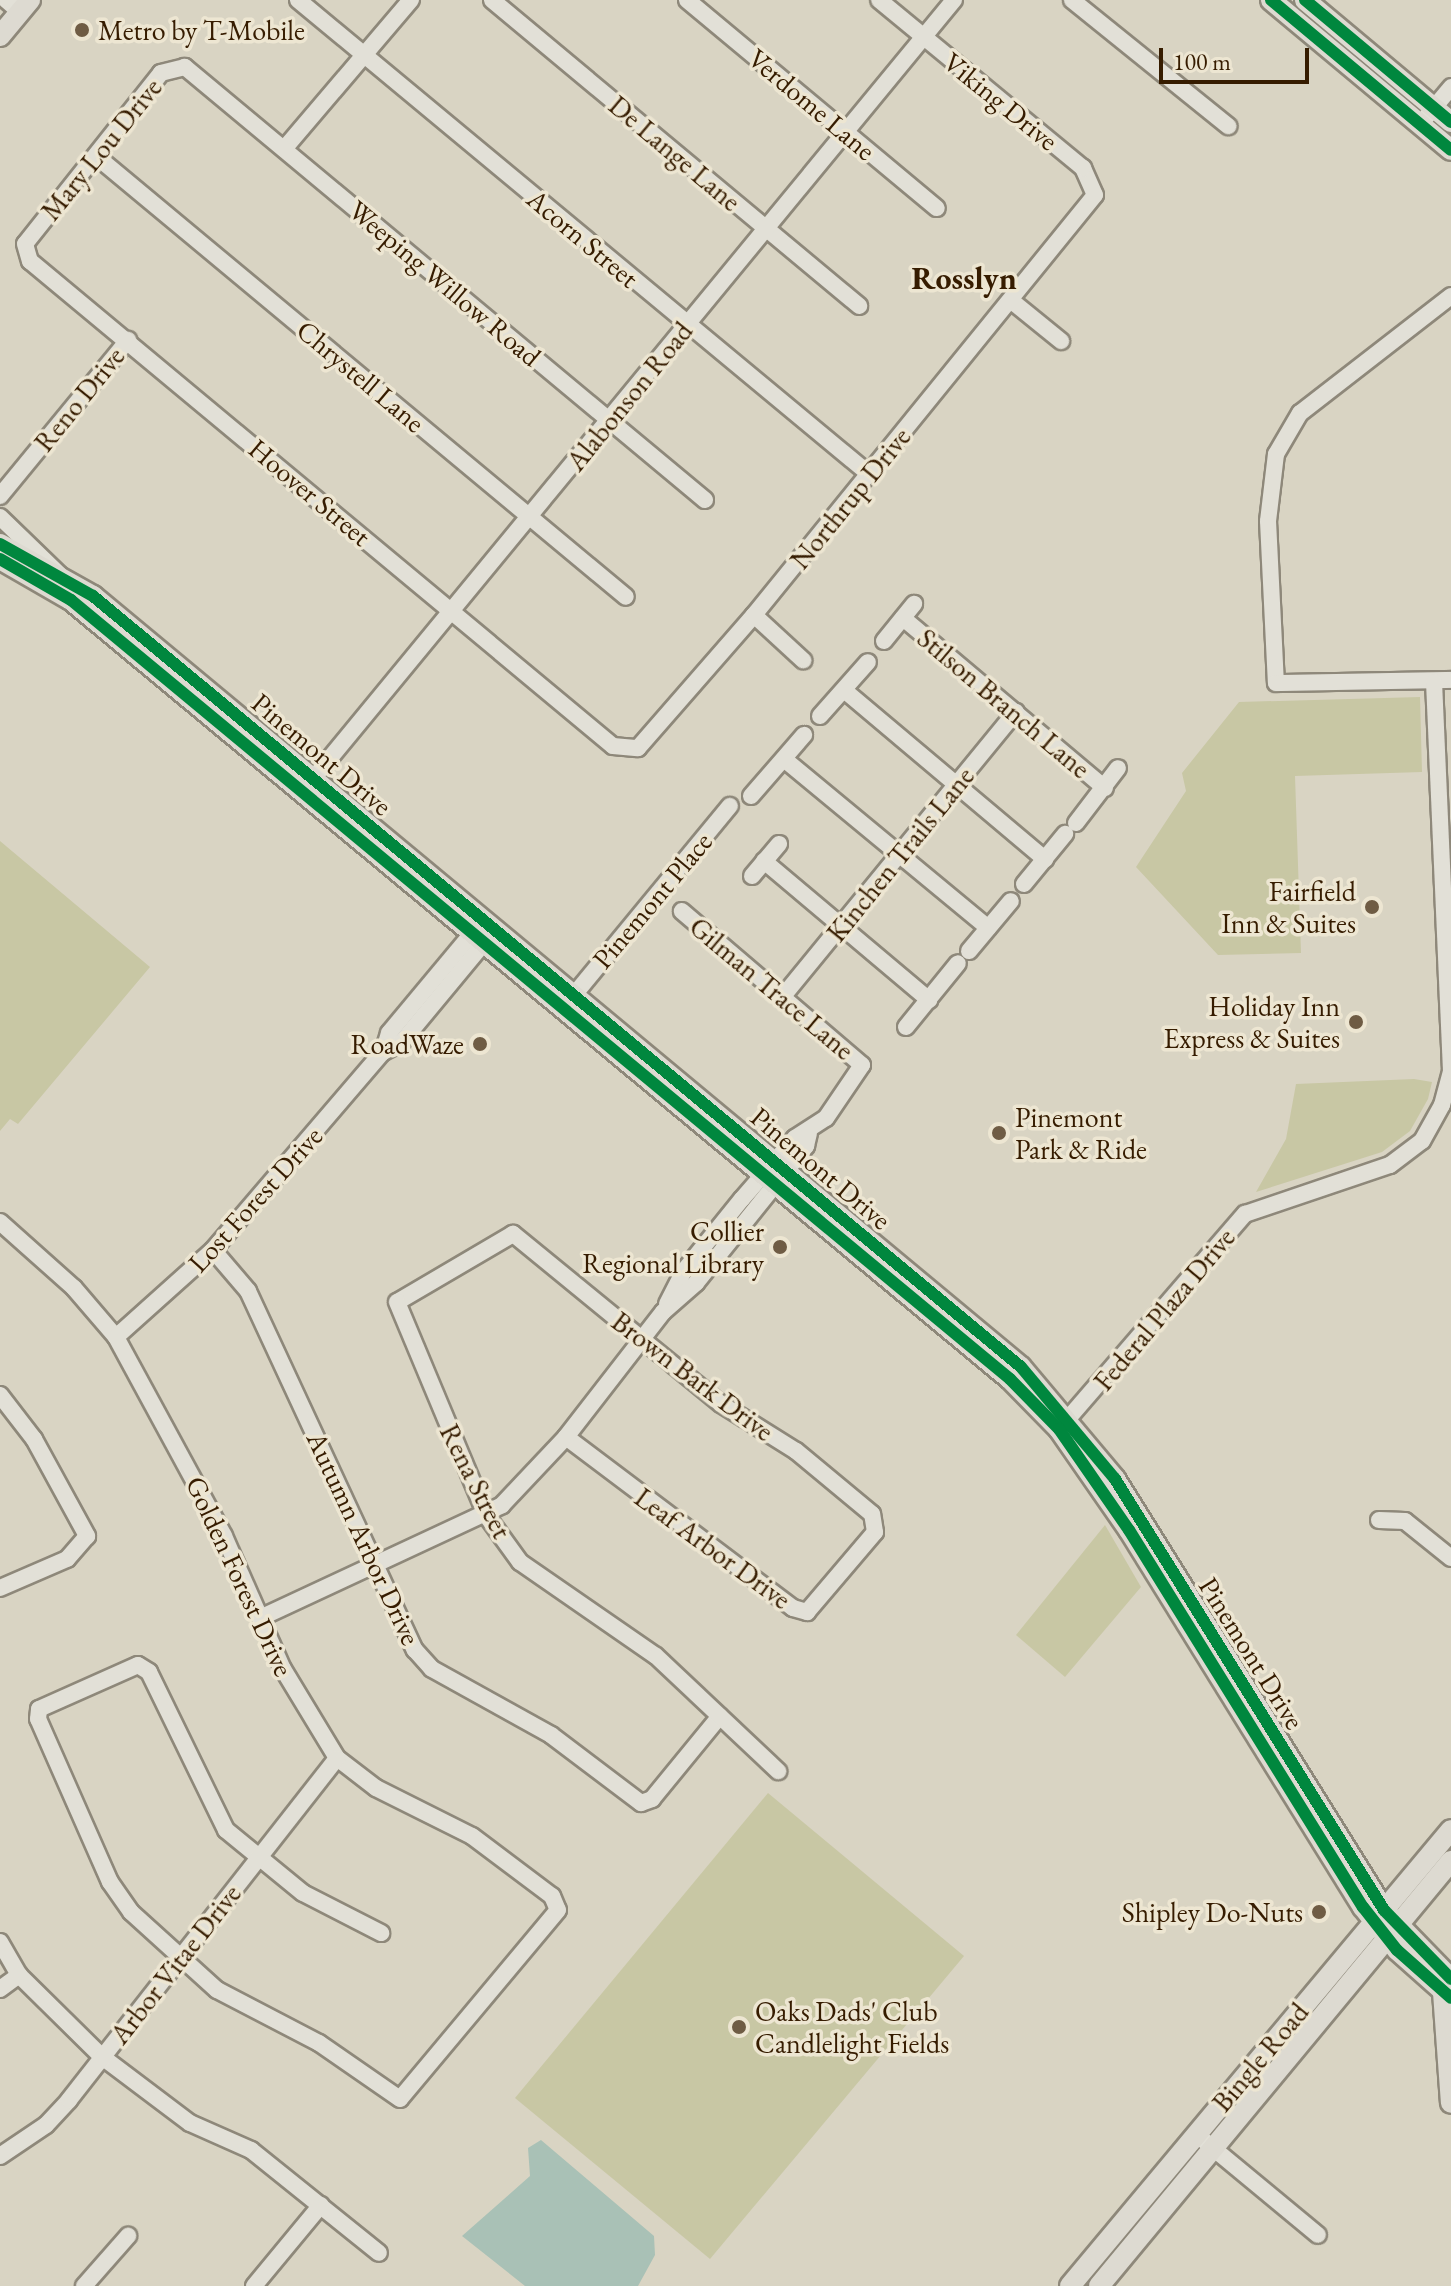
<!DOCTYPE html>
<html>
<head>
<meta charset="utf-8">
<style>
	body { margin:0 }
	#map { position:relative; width:1451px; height:2286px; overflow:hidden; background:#d9d4c3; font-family:"EB Garamond",serif }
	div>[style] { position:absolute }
	.green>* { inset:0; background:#c8c7a4 }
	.water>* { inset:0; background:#a9c1b6 }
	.roads { filter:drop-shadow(2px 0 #8e887a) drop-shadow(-2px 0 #8e887a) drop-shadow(0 2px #8e887a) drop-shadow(0 -2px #8e887a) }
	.minor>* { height:16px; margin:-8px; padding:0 8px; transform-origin:8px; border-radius:8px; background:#e2e0d7 }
	.major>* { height:20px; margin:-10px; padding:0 10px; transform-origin:10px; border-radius:10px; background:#dddad1 }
	.cycleway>* { height:12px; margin:-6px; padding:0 6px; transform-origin:6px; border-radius:6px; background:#00873e }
	.dots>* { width:22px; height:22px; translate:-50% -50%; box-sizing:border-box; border:4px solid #ede6d2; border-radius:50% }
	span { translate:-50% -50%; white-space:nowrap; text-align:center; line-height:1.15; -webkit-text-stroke:7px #ede6d2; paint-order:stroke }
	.poi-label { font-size:28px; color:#361c00 }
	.left { translate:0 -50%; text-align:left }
	.right { translate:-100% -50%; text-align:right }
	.street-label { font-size:28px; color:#361c00 }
	.quarter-label { font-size:32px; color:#361c00; font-weight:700 }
	.scale { position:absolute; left:1159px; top:48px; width:150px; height:36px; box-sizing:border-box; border:4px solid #361c00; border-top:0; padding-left:10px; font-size:24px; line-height:28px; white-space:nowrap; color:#361c00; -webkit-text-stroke:6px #ede6d2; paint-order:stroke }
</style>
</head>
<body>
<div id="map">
	<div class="green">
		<i style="clip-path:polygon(1420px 697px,1422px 772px,1295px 776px,1301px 953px,1218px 955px,1136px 867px,1186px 791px,1182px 773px,1239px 702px)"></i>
		<i style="clip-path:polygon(0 841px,150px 967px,18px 1124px,10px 1119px,0 1131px)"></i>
		<i style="clip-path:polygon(1414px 1079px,1432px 1082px,1428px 1099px,1410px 1131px,1382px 1152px,1256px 1192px,1286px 1139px,1296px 1084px)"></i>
		<i style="clip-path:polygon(1105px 1525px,1141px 1587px,1065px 1677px,1016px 1635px)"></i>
		<i style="clip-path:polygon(768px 1793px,964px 1956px,710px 2259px,515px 2098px)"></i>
	</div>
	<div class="water">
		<i style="clip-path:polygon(541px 2140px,654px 2236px,655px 2255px,638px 2286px,525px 2286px,462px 2236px,530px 2176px,528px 2148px)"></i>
	</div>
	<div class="roads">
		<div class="minor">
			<i style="left:6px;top:0;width:18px;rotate:41deg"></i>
			<i style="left:298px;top:0;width:742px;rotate:39.7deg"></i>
			<i style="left:492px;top:0;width:478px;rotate:39.8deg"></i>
			<i style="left:687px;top:0;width:325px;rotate:39.8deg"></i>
			<i style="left:1072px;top:0;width:201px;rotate:38.9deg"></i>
			<i style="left:1427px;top:116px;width:38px;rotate:-50deg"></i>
			<i style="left:284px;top:149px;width:196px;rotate:-49.6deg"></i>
			<i style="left:96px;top:156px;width:689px;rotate:39.76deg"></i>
			<i style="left:1451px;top:296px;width:191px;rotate:142.2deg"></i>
			<i style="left:1300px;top:413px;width:48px;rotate:120.3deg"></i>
			<i style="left:1276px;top:454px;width:67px;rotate:96.8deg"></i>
			<i style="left:1268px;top:521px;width:162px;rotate:87.2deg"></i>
			<i style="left:1276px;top:683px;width:175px;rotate:-1deg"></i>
			<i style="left:1013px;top:302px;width:62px;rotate:39.1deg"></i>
			<i style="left:0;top:496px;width:202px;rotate:-50.6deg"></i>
			<i style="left:705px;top:500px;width:677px;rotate:-140.22deg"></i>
			<i style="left:185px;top:67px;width:25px;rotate:166deg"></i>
			<i style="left:161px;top:73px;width:218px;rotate:128.5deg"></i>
			<i style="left:25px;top:244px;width:18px;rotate:74deg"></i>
			<i style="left:30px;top:261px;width:758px;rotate:39.76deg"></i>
			<i style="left:613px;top:746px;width:25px;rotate:5deg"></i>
			<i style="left:638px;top:748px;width:176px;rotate:-48.9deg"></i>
			<i style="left:754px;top:615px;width:541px;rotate:-50.93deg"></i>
			<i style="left:1095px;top:195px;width:30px;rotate:-114deg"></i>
			<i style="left:1083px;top:168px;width:264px;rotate:-140.5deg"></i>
			<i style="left:0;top:517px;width:83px;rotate:44deg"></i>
			<i style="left:754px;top:615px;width:67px;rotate:42.6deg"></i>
			<i style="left:903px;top:618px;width:264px;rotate:40.1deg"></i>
			<i style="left:884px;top:641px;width:48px;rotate:-51deg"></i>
			<i style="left:844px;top:690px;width:263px;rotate:40.1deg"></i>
			<i style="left:820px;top:716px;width:72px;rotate:-48.4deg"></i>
			<i style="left:784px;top:759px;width:265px;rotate:39.6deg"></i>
			<i style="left:307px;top:786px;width:1018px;rotate:-50.54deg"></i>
			<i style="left:751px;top:796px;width:81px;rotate:-49deg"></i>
			<i style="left:1076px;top:823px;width:69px;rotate:-52.6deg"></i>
			<i style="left:764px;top:861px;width:216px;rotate:40.1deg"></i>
			<i style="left:752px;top:876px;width:42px;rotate:-49.8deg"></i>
			<i style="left:1024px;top:884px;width:65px;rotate:-50.6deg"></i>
			<i style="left:969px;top:951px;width:65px;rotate:-50deg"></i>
			<i style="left:574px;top:995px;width:245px;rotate:-50.5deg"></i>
			<i style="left:784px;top:995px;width:366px;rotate:-50.7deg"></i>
			<i style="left:906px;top:1027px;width:82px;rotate:-50.9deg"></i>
			<i style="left:383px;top:1052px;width:20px;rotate:-27deg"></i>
			<i style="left:401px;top:1043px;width:143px;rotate:-50.4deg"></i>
			<i style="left:0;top:1222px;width:99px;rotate:41.7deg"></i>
			<i style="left:74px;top:1288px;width:65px;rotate:49.4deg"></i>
			<i style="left:116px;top:1337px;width:226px;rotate:61.5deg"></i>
			<i style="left:224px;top:1536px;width:145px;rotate:66.1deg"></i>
			<i style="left:283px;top:1669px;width:104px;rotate:58.8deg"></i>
			<i style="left:337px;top:1758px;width:49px;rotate:37.6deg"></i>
			<i style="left:376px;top:1788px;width:107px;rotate:26.6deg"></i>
			<i style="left:472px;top:1836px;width:100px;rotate:36.9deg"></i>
			<i style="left:552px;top:1896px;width:15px;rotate:67deg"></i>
			<i style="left:558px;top:1910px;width:246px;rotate:129.9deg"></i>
			<i style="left:400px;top:2099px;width:98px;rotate:-145.3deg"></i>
			<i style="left:319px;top:2043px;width:115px;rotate:-152.5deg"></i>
			<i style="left:217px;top:1990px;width:116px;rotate:-137.8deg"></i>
			<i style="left:131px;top:1912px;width:37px;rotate:-125deg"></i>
			<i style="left:110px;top:1882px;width:178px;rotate:-113.8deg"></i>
			<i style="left:38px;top:1719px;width:10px;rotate:-84deg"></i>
			<i style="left:39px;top:1709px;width:108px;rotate:-24deg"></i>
			<i style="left:138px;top:1665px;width:13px;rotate:32deg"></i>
			<i style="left:149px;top:1672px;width:176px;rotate:64deg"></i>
			<i style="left:226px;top:1830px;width:99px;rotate:39.3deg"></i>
			<i style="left:303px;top:1893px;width:88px;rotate:27.1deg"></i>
			<i style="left:213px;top:1250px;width:54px;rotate:49.5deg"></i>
			<i style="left:248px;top:1291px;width:396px;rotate:65.1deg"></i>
			<i style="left:415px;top:1650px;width:25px;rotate:48deg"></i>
			<i style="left:432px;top:1669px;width:136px;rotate:29deg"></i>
			<i style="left:551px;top:1735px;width:113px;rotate:37.1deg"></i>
			<i style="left:641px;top:1803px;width:12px;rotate:-20deg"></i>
			<i style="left:652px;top:1799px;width:107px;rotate:-50.7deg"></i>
			<i style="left:667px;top:1304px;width:36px;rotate:-63deg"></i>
			<i style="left:683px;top:1272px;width:94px;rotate:-51.1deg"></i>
			<i style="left:742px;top:1199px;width:81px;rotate:-49deg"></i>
			<i style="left:795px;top:1138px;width:37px;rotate:-33deg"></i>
			<i style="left:826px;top:1118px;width:64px;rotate:-55.8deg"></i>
			<i style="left:862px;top:1065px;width:237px;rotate:-139.5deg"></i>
			<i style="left:116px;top:1337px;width:130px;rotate:-41.9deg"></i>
			<i style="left:213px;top:1250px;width:261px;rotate:-49.4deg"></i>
			<i style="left:383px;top:1052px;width:20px;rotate:-72deg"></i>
			<i style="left:389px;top:1033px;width:139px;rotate:-50.2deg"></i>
			<i style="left:0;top:1395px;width:56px;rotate:52.3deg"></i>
			<i style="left:34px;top:1439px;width:111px;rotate:61.3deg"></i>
			<i style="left:87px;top:1536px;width:30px;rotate:131deg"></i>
			<i style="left:67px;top:1559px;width:73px;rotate:156.6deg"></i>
			<i style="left:1060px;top:1428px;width:283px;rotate:-49.2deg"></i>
			<i style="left:1245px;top:1214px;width:153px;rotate:-18.7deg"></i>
			<i style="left:1390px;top:1165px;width:40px;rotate:-37deg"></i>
			<i style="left:1422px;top:1141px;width:41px;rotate:-60.9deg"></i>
			<i style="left:1442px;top:1105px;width:35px;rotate:-75deg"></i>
			<i style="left:1451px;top:1071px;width:389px;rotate:-92.5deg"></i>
			<i style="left:566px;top:1437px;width:284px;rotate:37deg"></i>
			<i style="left:793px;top:1608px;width:15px;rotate:16deg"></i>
			<i style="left:807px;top:1612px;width:105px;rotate:-49.6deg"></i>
			<i style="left:875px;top:1532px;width:18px;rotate:-99deg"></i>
			<i style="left:872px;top:1514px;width:99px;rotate:-140.3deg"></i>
			<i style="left:796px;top:1451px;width:89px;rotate:-147.9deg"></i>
			<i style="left:721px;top:1404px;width:269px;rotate:-140.7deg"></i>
			<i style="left:513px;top:1234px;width:134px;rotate:149.6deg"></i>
			<i style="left:397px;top:1302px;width:231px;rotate:67.3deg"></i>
			<i style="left:486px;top:1515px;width:58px;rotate:54.1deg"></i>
			<i style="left:520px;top:1562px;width:165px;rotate:34.7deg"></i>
			<i style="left:656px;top:1656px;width:168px;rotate:43.3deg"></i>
			<i style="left:1379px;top:1520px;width:26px;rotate:2deg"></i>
			<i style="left:1405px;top:1521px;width:59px;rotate:38.8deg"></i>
			<i style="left:260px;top:1618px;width:267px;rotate:-25deg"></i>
			<i style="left:502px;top:1505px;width:93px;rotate:-46.7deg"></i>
			<i style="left:566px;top:1437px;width:158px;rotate:-52.2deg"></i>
			<i style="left:663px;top:1312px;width:44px;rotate:-41.3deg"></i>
			<i style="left:696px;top:1283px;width:176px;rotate:-51.2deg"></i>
			<i style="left:806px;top:1146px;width:13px;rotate:-77deg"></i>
			<i style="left:0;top:1942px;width:38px;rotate:60deg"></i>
			<i style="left:19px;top:1975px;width:115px;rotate:44.6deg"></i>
			<i style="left:101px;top:2056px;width:111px;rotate:37deg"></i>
			<i style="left:190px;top:2123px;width:67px;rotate:23.9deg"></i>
			<i style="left:251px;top:2150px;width:164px;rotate:38.8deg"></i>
			<i style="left:0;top:1989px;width:24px;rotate:-36deg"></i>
			<i style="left:1196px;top:2134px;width:158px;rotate:39.6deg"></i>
			<i style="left:0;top:2156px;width:55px;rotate:-34deg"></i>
			<i style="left:46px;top:2125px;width:34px;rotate:-47deg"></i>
			<i style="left:69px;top:2100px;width:434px;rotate:-51.9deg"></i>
			<i style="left:84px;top:2286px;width:67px;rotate:-48.7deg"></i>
			<i style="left:254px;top:2286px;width:105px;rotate:-50.4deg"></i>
		</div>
		<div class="major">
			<i style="left:1271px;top:0;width:234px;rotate:39.8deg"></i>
			<i style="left:1305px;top:0;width:190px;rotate:39.9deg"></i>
			<i style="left:0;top:36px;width:47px;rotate:-50.2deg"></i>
			<i style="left:0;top:544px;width:107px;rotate:29.2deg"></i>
			<i style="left:93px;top:596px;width:1206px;rotate:39.72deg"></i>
			<i style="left:1021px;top:1367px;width:146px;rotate:50deg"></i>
			<i style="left:1115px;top:1479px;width:508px;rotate:58.03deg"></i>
			<i style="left:1384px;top:1910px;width:96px;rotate:45.8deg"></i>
			<i style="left:0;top:559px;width:82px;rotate:30deg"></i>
			<i style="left:71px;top:600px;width:1220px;rotate:39.68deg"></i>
			<i style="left:1010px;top:1379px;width:70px;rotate:45.6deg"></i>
			<i style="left:1059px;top:1429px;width:123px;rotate:55.3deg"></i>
			<i style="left:1129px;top:1530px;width:444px;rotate:58.2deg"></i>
			<i style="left:1363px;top:1907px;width:55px;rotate:51.7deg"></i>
			<i style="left:1397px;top:1950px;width:72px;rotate:41.6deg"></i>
			<i style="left:1443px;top:1992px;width:111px;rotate:85.9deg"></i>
			<i style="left:1070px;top:2286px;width:594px;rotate:-50.12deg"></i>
			<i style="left:1099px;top:2286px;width:552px;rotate:-50.37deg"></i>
		</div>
	</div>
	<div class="cycleway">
		<i style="left:1271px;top:0;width:234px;rotate:39.8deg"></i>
		<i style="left:1305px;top:0;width:190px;rotate:39.9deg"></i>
		<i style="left:0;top:544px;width:107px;rotate:29.2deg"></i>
		<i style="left:93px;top:596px;width:1206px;rotate:39.72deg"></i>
		<i style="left:1021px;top:1367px;width:146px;rotate:50deg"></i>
		<i style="left:1115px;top:1479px;width:508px;rotate:58.03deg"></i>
		<i style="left:1384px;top:1910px;width:96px;rotate:45.8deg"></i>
		<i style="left:0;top:559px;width:82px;rotate:30deg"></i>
		<i style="left:71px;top:600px;width:1220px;rotate:39.68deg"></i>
		<i style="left:1010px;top:1379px;width:70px;rotate:45.6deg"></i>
		<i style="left:1059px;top:1429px;width:123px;rotate:55.3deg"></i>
		<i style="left:1129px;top:1530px;width:444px;rotate:58.2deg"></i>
		<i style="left:1363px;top:1907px;width:55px;rotate:51.7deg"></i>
		<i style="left:1397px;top:1950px;width:72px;rotate:41.6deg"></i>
	</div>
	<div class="dots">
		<i style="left:82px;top:30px;background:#6f5c44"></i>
		<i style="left:1372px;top:907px;background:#6f5c44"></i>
		<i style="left:1356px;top:1022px;background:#6f5c44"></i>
		<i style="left:480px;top:1044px;background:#6f5c44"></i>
		<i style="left:999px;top:1133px;background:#6f5c44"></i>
		<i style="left:780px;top:1247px;background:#6f5c44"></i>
		<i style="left:1319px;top:1912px;background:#6f5c44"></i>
		<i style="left:739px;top:2027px;background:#6f5c44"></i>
	</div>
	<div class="poi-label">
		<span class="left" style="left:98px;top:30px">Metro by T-Mobile</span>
		<span class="right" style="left:1356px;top:907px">Fairfield<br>Inn &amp; Suites</span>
		<span class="right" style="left:1340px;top:1022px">Holiday Inn<br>Express &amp; Suites</span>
		<span class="right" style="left:464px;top:1044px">RoadWaze</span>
		<span class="left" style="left:1015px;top:1133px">Pinemont<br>Park &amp; Ride</span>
		<span class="right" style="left:764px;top:1247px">Collier<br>Regional Library</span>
		<span class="right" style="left:1303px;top:1912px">Shipley Do-Nuts</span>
		<span class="left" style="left:755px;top:2027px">Oaks Dads' Club<br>Candlelight Fields</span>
	</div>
	<div class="street-label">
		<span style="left:1001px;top:101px;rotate:39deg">Viking Drive</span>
		<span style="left:812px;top:104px;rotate:40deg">Verdome Lane</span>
		<span style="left:101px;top:149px;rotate:-51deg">Mary Lou Drive</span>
		<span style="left:675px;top:153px;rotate:40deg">De Lange Lane</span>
		<span style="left:583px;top:238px;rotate:40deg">Acorn Street</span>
		<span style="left:445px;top:283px;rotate:40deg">Weeping Willow Road</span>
		<span style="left:361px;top:376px;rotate:40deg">Chrystell Lane</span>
		<span style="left:629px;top:396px;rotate:-51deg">Alabonson Road</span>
		<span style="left:79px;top:399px;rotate:-51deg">Reno Drive</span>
		<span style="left:310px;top:492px;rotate:40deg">Hoover Street</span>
		<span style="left:850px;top:498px;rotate:-51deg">Northrup Drive</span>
		<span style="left:1004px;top:703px;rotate:40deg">Stilson Branch Lane</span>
		<span style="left:322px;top:754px;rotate:40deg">Pinemont Drive</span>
		<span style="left:900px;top:854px;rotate:-51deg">Kinchen Trails Lane</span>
		<span style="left:652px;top:900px;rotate:-50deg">Pinemont Place</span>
		<span style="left:772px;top:988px;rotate:40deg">Gilman Trace Lane</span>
		<span style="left:821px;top:1168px;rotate:40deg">Pinemont Drive</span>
		<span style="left:255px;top:1199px;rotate:-48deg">Lost Forest Drive</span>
		<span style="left:1164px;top:1309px;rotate:-50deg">Federal Plaza Drive</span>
		<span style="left:693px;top:1376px;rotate:37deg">Brown Bark Drive</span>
		<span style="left:476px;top:1481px;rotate:63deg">Rena Street</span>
		<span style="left:364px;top:1538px;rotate:65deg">Autumn Arbor Drive</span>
		<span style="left:713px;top:1548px;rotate:36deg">Leaf Arbor Drive</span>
		<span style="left:240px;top:1576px;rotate:65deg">Golden Forest Drive</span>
		<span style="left:1252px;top:1653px;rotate:58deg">Pinemont Drive</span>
		<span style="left:175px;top:1964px;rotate:-52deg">Arbor Vitae Drive</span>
		<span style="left:1260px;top:2057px;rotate:-50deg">Bingle Road</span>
	</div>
	<div class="quarter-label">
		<span style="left:964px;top:278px">Rosslyn</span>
	</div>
	<div class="scale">100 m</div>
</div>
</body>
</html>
